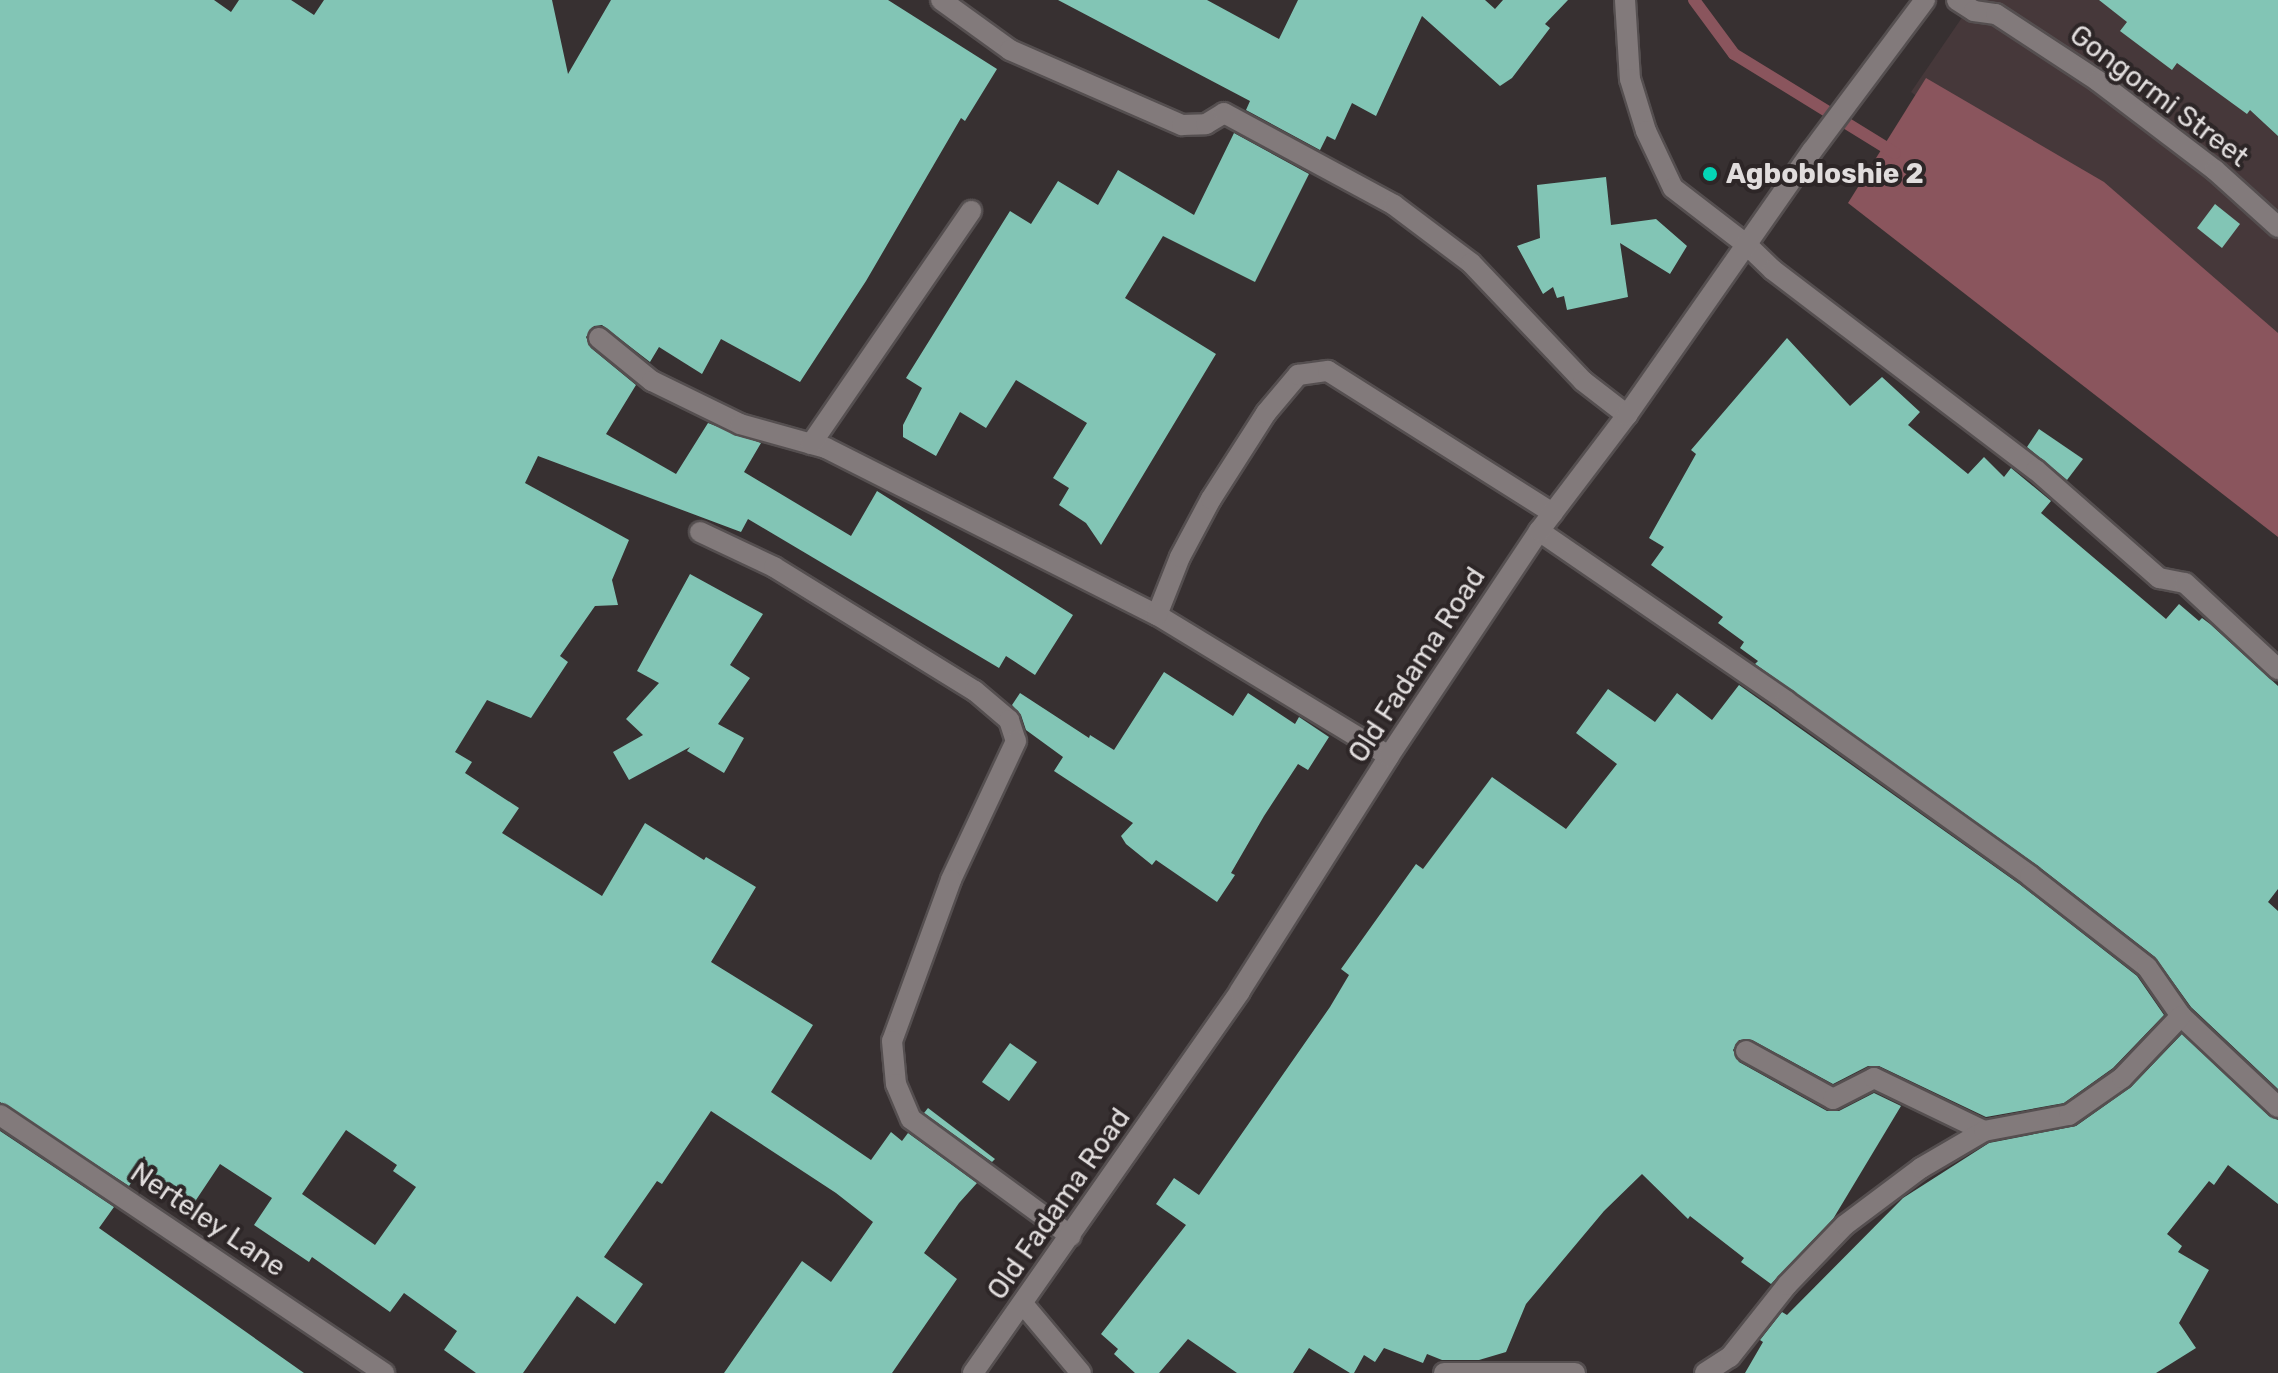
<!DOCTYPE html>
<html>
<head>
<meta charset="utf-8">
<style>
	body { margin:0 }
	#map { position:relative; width:2278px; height:1373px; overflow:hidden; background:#373031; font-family:Rubik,sans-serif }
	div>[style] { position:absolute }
	.built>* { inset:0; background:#46383a }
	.water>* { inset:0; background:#8a555d }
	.stream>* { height:12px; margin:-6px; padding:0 6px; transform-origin:6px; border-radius:6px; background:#8a555d }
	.building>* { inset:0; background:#82c5b5 }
	.roads { filter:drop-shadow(2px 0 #554f50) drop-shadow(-2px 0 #554f50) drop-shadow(0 2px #554f50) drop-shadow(0 -2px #554f50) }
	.minor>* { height:20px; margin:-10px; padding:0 10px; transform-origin:10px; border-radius:10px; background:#827a7b }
	.dots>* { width:22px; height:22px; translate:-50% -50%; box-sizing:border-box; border:4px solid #2d2627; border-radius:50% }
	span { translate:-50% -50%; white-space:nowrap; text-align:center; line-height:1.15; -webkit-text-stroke:8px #2d2627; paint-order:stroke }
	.street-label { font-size:28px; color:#e1dddd }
	.poi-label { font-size:28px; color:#e1dddd; font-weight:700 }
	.left { translate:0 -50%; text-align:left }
</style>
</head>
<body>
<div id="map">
	<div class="built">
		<i style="clip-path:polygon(1974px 0,2278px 0,2278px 366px,1911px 92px)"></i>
	</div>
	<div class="water">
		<i style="clip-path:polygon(1926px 78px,2104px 182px,2278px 333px,2278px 537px,1848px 203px)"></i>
	</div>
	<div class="stream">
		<i style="left:1694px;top:0;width:67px;rotate:53.5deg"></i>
		<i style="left:1734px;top:54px;width:189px;rotate:31.6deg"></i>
	</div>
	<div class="building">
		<i style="clip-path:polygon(evenodd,0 0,214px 0,231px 12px,239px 0,291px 0,314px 15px,324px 0,552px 0,568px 74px,611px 0,888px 0,997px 69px,965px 121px,961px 118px,866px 281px,800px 382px,721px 339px,702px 374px,659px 347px,650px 362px,602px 325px,594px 326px,586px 337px,591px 348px,636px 385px,606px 434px,676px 474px,708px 423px,761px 443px,744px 472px,851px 536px,877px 491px,1073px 615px,1035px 675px,1006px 656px,999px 668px,748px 519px,741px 532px,538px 456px,525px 483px,629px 540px,612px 580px,618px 605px,595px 606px,560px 656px,568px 662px,531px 718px,487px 700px,455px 752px,472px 762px,465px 773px,519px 808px,502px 833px,602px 896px,645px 823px,704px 860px,706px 857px,756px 887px,711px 962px,813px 1025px,771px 1092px,871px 1160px,891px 1132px,902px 1141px,908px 1133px,977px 1183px,959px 1203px,924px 1253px,957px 1279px,892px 1373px,724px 1373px,802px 1261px,831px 1282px,873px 1222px,836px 1193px,711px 1111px,662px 1184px,657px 1181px,604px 1257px,643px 1284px,615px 1324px,577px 1296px,523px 1373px,476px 1373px,444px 1350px,457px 1331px,404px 1293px,390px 1312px,312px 1257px,309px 1262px,254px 1225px,272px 1198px,220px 1164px,194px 1203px,142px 1167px,129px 1186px,0 1102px,0 0,346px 1130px,397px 1165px,393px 1171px,416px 1187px,375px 1245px,302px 1194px,346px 1130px)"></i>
		<i style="clip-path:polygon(1058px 0,1207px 0,1279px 39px,1298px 0,1485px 0,1495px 9px,1503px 0,1568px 0,1545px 24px,1550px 28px,1512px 78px,1500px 86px,1422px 16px,1376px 116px,1352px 103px,1335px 140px,1327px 136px,1320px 150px,1246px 110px,1250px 101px)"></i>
		<i style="clip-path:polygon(2099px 0,2278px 0,2278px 136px,2250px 110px,2247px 114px,2177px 63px,2172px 70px,2120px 31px,2127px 22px)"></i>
		<i style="clip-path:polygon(1234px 133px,1309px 174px,1255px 282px,1163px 236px,1125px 298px,1216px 354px,1101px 545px,1086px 523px,1059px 505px,1069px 488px,1053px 478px,1087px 423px,1016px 380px,986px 428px,960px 412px,936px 456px,903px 437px,903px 425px,922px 388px,906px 378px,1010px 211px,1031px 224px,1058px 181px,1098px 205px,1118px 170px,1194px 215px)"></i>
		<i style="clip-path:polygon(1606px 177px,1611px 225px,1656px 219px,1687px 246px,1670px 274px,1620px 243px,1628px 297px,1567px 310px,1564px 296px,1557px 298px,1553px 287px,1543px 294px,1517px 246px,1540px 238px,1537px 185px)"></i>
		<i style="clip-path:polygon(2215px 204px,2240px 224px,2222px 248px,2197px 228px)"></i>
		<i style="clip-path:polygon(1787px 338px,1850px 406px,1882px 377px,1920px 412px,1908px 425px,1968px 474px,1984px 457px,2004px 477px,2011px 468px,2051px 501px,2041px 513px,2166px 619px,2179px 604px,2199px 621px,2202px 618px,2210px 624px,2278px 686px,2278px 889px,2268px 902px,2278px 911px,2278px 1089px,2191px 1007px,2155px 957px,2038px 866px,1755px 664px,1758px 661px,1740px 648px,1744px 642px,1718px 623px,1723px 617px,1651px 565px,1664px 547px,1649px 538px,1696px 454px,1691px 450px)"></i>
		<i style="clip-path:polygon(2039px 429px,2083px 459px,2067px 480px,2027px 447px)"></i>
		<i style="clip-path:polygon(690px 574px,763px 614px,730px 665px,750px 678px,718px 724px,744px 738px,724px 773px,687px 751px,690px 747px,629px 780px,613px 752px,643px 735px,626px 719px,659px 683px,637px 671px)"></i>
		<i style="clip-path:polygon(1164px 672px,1233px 716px,1248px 693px,1295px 724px,1299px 717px,1329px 737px,1308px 770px,1298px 764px,1264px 816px,1231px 873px,1235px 875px,1217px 902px,1156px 860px,1152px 865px,1126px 844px,1121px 836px,1133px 823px,1054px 771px,1063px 757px,1026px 730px,1021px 715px,1012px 705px,1020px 693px,1089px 738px,1090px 735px,1114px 750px)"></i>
		<i style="clip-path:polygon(1739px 685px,2022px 886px,2137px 976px,2164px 1015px,2113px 1068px,2064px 1103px,1986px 1117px,1879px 1066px,1868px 1066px,1833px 1084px,1752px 1040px,1739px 1040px,1733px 1050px,1739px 1062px,1827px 1111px,1839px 1111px,1874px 1093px,1901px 1106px,1833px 1219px,1771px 1284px,1741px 1262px,1744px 1258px,1690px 1216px,1688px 1219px,1642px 1174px,1604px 1211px,1526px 1304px,1506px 1352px,1479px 1360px,1442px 1360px,1427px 1354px,1423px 1363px,1384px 1348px,1375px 1362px,1364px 1355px,1354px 1373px,1350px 1373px,1309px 1348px,1293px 1373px,1237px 1373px,1188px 1339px,1159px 1373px,1135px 1373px,1114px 1354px,1118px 1349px,1101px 1334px,1186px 1225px,1156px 1204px,1174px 1178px,1199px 1195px,1330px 1007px,1349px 975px,1341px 969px,1416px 864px,1423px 869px,1492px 777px,1566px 829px,1617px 764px,1576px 733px,1608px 689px,1655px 722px,1677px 693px,1712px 720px)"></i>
		<i style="clip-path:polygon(2182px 1034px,2269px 1116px,2278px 1120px,2278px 1204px,2228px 1165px,2214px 1185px,2209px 1181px,2167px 1234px,2182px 1246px,2178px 1252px,2209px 1270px,2179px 1323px,2196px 1348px,2156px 1373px,1745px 1373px,1763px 1342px,1760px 1340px,1782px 1312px,1787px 1315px,1903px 1198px,1989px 1143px,2076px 1126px,2131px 1087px)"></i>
		<i style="clip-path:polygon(1010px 1043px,1037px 1062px,1009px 1101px,982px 1082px)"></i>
		<i style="clip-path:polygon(928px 1108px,995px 1159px,992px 1162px,924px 1113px)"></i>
		<i style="clip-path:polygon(0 1131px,114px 1207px,99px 1228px,304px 1373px,0 1373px)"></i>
	</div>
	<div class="roads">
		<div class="minor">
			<i style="left:941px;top:0;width:85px;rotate:35.9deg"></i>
			<i style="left:1010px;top:50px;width:188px;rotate:23.6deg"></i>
			<i style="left:1182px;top:125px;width:24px;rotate:-2deg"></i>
			<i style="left:1206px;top:124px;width:21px;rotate:-31deg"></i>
			<i style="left:1224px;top:113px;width:193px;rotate:28.4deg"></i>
			<i style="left:1394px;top:205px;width:96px;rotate:37deg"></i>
			<i style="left:1471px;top:263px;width:163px;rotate:46.5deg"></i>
			<i style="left:1583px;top:381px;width:56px;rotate:37.7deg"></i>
			<i style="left:1625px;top:0;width:79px;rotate:86.4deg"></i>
			<i style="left:1630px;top:79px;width:54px;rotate:72.9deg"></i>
			<i style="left:1646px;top:131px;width:63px;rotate:64.7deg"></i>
			<i style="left:1673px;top:188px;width:93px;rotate:37.6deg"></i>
			<i style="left:1747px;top:245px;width:36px;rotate:44deg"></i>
			<i style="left:1773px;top:270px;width:330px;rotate:37.3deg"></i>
			<i style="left:2036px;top:470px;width:164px;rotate:41.3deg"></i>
			<i style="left:2159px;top:578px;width:26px;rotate:11deg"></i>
			<i style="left:2185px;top:583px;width:127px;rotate:42.8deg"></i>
			<i style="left:1957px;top:0;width:20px;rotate:33deg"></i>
			<i style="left:1974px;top:11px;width:22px;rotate:8deg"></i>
			<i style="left:1996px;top:14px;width:122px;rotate:33.3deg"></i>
			<i style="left:2098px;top:81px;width:147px;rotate:37.3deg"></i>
			<i style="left:2215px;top:170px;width:85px;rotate:42.1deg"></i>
			<i style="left:599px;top:338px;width:68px;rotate:39.1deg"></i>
			<i style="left:652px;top:381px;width:98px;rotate:26deg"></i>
			<i style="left:740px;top:424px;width:89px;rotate:15.6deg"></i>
			<i style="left:826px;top:448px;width:371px;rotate:26.8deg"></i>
			<i style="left:1157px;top:615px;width:271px;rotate:31.3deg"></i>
			<i style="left:811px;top:444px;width:283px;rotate:-55.5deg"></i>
			<i style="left:1539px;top:531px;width:300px;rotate:34.5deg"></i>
			<i style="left:1786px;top:701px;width:300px;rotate:35.6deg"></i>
			<i style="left:2030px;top:876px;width:148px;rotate:37.9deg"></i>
			<i style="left:2147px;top:967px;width:60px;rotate:55.2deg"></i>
			<i style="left:2181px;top:1016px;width:133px;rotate:43.2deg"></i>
			<i style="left:700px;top:532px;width:82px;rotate:25.3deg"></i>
			<i style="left:774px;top:567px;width:236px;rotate:31.7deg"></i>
			<i style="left:975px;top:691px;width:45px;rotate:40.5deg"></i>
			<i style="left:1009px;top:720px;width:22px;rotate:72deg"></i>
			<i style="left:1016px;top:741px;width:153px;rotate:115.1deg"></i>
			<i style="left:951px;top:880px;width:171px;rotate:110.1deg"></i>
			<i style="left:892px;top:1041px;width:43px;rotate:84.7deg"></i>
			<i style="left:896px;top:1084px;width:38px;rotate:67deg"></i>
			<i style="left:911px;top:1119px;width:198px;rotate:36.2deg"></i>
			<i style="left:1157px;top:615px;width:62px;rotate:-68.4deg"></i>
			<i style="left:1180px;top:557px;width:66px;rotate:-61.9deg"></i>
			<i style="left:1211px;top:499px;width:102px;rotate:-57.4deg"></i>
			<i style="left:1266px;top:413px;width:50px;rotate:-49.9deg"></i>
			<i style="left:1298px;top:375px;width:30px;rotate:-8deg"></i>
			<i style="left:1328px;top:371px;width:266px;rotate:32.3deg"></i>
			<i style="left:1746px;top:1051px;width:99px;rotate:28.9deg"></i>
			<i style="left:1833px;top:1099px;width:46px;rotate:-27.1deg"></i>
			<i style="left:1874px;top:1078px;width:122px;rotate:25.7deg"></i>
			<i style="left:0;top:1115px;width:463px;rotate:33.9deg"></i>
			<i style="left:1023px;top:1304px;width:90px;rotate:50deg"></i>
			<i style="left:973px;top:1373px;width:466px;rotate:-55deg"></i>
			<i style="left:1240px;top:991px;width:278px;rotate:-57.6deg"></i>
			<i style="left:1389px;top:756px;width:270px;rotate:-56.3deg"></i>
			<i style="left:1539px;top:531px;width:146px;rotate:-52.8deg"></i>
			<i style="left:1627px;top:415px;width:322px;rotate:-55deg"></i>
			<i style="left:1812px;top:151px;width:189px;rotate:-53.2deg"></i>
			<i style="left:1444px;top:1373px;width:131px"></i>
			<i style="left:1705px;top:1373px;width:30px;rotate:-33deg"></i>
			<i style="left:1730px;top:1357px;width:92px;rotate:-51.6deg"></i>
			<i style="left:1787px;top:1285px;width:83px;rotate:-46deg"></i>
			<i style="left:1845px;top:1225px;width:95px;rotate:-36.9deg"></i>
			<i style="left:1921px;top:1168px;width:73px;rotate:-30.4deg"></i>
			<i style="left:1984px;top:1131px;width:86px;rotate:-10.7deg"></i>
			<i style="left:2069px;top:1115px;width:65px;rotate:-34.9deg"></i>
			<i style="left:2122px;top:1078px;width:86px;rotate:-46.4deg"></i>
		</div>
	</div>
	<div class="dots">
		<i style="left:1710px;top:174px;background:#04d5b6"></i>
	</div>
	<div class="street-label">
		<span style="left:2159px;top:96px;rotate:37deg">Gongormi Street</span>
		<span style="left:1417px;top:665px;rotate:-57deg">Old Fadama Road</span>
		<span style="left:1059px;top:1204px;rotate:-55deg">Old Fadama Road</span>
		<span style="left:208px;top:1220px;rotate:34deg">Nerteley Lane</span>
	</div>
	<div class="poi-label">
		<span class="left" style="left:1726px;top:174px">Agbobloshie 2</span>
	</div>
</div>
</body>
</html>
